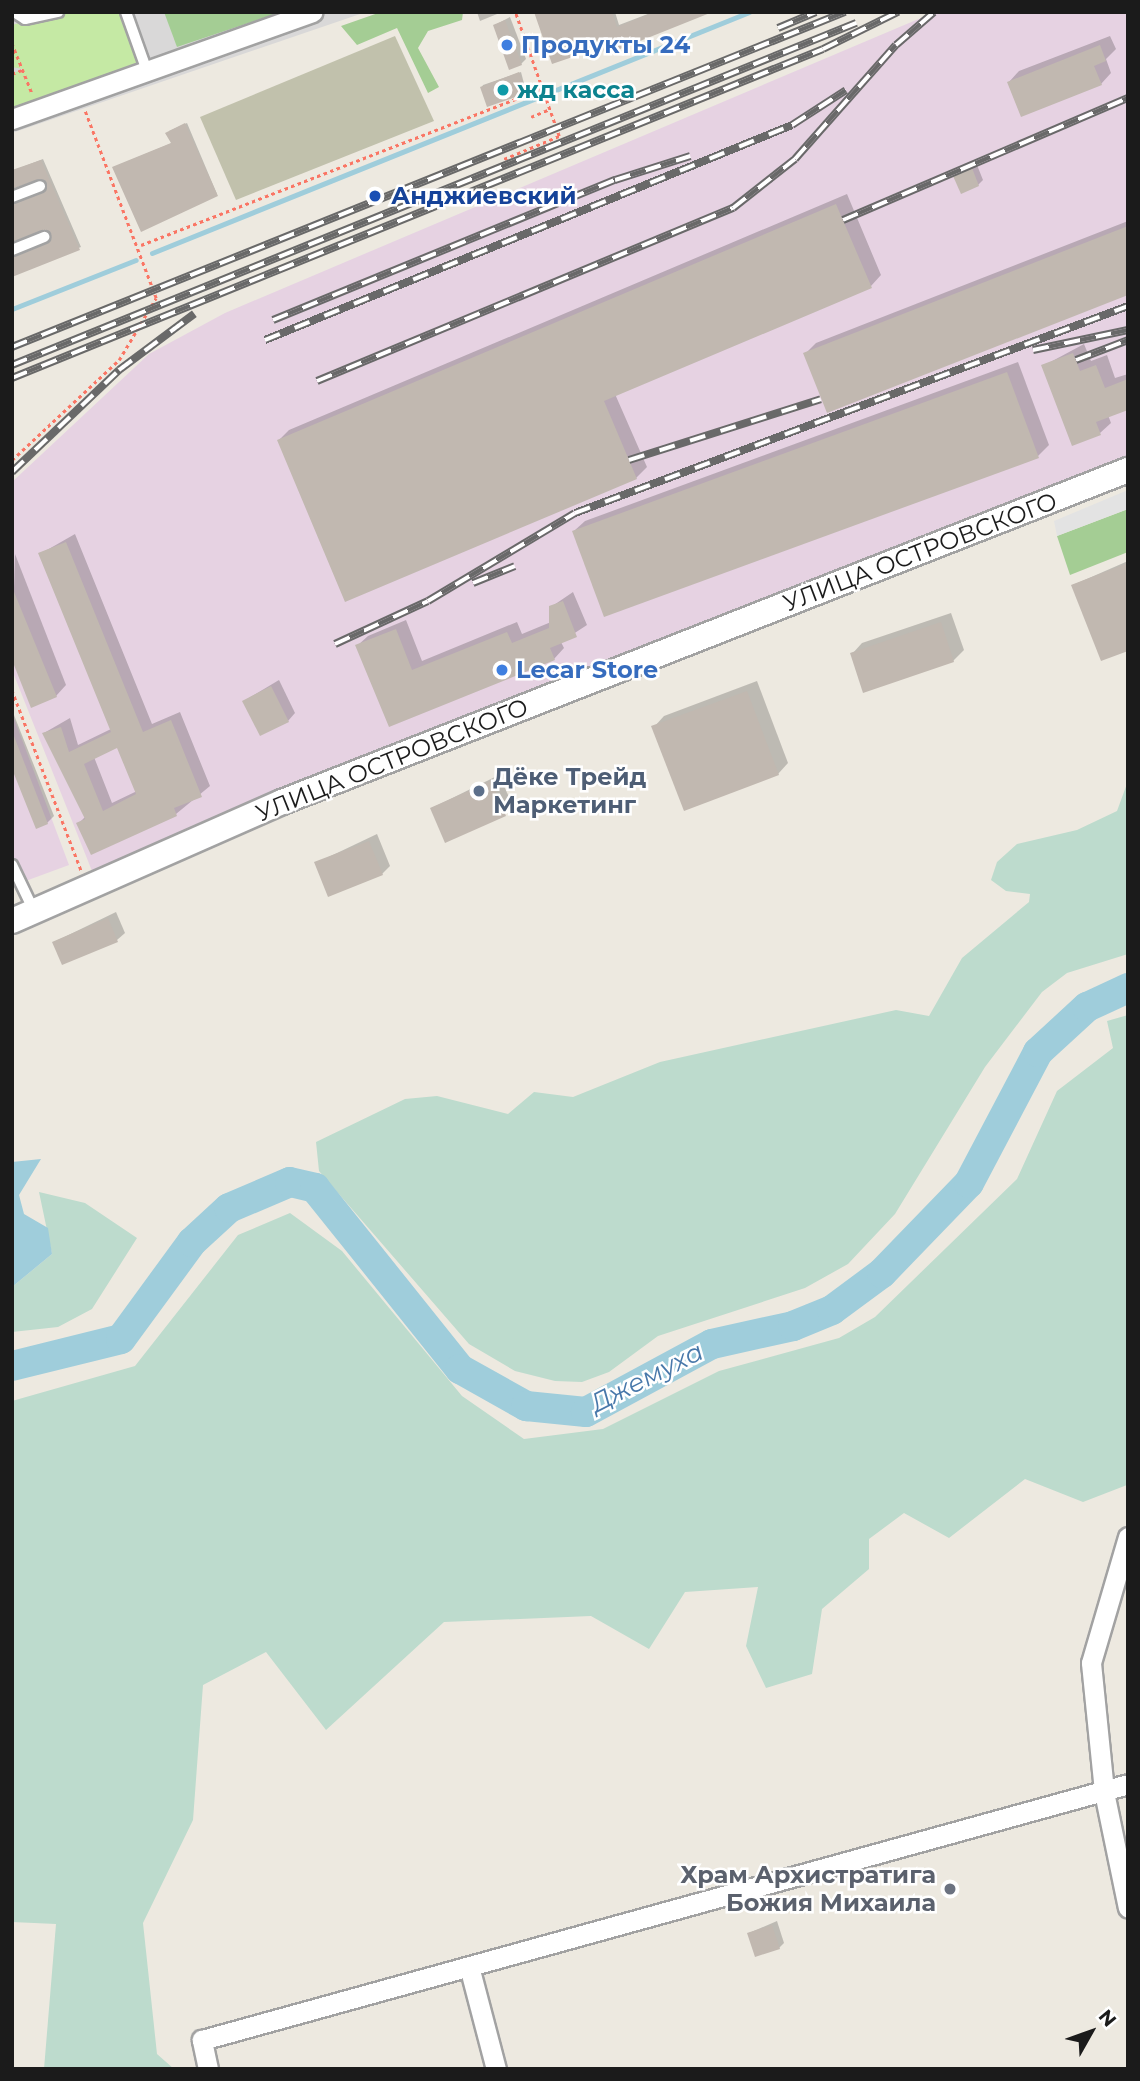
<!DOCTYPE html>
<html>
<head>
<meta charset="utf-8">
<style>
	body { margin:0 }
	#map { position:relative; width:1140px; height:2081px; overflow:hidden; background:#ede9e0; font-family:Montserrat,sans-serif }
	div>[style] { position:absolute }
	.residential>* { inset:0; background:#d9d8d8 }
	.industrial>* { inset:0; background:#e6d2e2 }
	.construction>* { inset:0; background:#c1c1ac }
	.grass>* { inset:0; background:#c5e9a4 }
	.forest>* { inset:0; background:#a4cd94 }
	.wetland>* { inset:0; background:#bddbcd }
	.parking>* { inset:0; background:#e3e3e3 }
	.water>* { inset:0; background:#9fcddb }
	.shadow>* { inset:0; background:#0003 }
	.stream>* { height:5px; margin:-2.5px; padding:0 2.5px; transform-origin:2.5px; border-radius:2.5px; background:#9fcddb }
	.river>* { height:30px; margin:-15px; padding:0 15px; transform-origin:15px; border-radius:15px; background:#9fcddb }
	.building>* { inset:0; background:#c1b8b0 }
	.path>* { height:2.5px; margin-top:-1.25px; transform-origin:0; background:repeating-linear-gradient(90deg,#fa7564 0 3.5px,transparent 0 7px) }
	.roads { filter:drop-shadow(2px 0 #a2a2a2) drop-shadow(-2px 0 #a2a2a2) drop-shadow(0 2px #a2a2a2) drop-shadow(0 -2px #a2a2a2) }
	.service>* { height:10px; margin:-5px; padding:0 5px; transform-origin:5px; border-radius:5px; background:#fff }
	.minor>* { height:19px; margin:-9.5px; padding:0 9.5px; transform-origin:9.5px; border-radius:9.5px; background:#fff }
	.tertiary>* { height:24px; margin:-12px; padding:0 12px; transform-origin:12px; border-radius:12px; background:#fff }
	.rail>* { height:8px; margin-top:-4px; transform-origin:0; background:repeating-linear-gradient(90deg,#fff 0 16px,#696969 0 32px); box-sizing:border-box; border-block:2px solid #696969 }
	.dots>* { width:19px; height:19px; translate:-50% -50%; box-sizing:border-box; border:4px solid #fff; border-radius:50% }
	span { translate:-50% -50%; white-space:nowrap; text-align:center; line-height:1.15; -webkit-text-stroke:5px #fff; paint-order:stroke }
	.shop-label { font-size:24px; color:#366cbe; font-weight:700 }
	.left { translate:0 -50%; text-align:left }
	.culture-label { font-size:24px; color:#0d838f; font-weight:700 }
	.transit-label { font-size:24px; color:#164399; font-weight:700 }
	.street-label { font-size:24px; color:#1b1b1b }
	.service-label { font-size:24px; color:#4e5e75; font-weight:700 }
	.worship-label { font-size:24px; color:#5b616d; font-weight:700 }
	.right { translate:-100% -50%; text-align:right }
	.water-label { font-size:26px; color:#4878aa; font-style:italic }
	.frame { position:absolute; inset:0; border:14px solid #1b1b1b; pointer-events:none }
	.north { position:absolute; left:1056px; top:1997px; width:70px; height:70px; -webkit-text-stroke:5px #fff; paint-order:stroke; rotate:50deg; font-size:19px; font-weight:700; line-height:28px; text-align:center; color:#1b1b1b }
	.north::after { content:''; display:block; margin:auto; width:24px; height:32px; background:#1b1b1b; clip-path:polygon(50% 0,100% 100%,50% 72%,0 100%) }
</style>
</head>
<body>
<div id="map">
	<div class="residential">
		<i style="clip-path:polygon(12px 12px,366px 12px,12px 133px)"></i>
	</div>
	<div class="industrial">
		<i style="clip-path:polygon(935px 12px,1128px 12px,1128px 457px,394px 744px,92px 871px,12px 670px,12px 482px,149px 354px,225px 313px)"></i>
		<i style="clip-path:polygon(12px 713px,69px 865px,12px 886px)"></i>
	</div>
	<div class="construction">
		<i style="clip-path:polygon(395px 36px,434px 121px,236px 200px,200px 117px)"></i>
	</div>
	<div class="grass">
		<i style="clip-path:polygon(58px 12px,126px 12px,144px 60px,12px 110px,12px 74px,23px 69px,12px 67px,12px 25px)"></i>
	</div>
	<div class="forest">
		<i style="clip-path:polygon(164px 12px,281px 12px,177px 47px)"></i>
		<i style="clip-path:polygon(381px 12px,463px 12px,462px 20px,428px 31px,418px 48px,439px 87px,428px 93px,397px 28px,357px 45px,341px 26px)"></i>
		<i style="clip-path:polygon(1128px 509px,1128px 552px,1070px 575px,1057px 536px)"></i>
	</div>
	<div class="wetland">
		<i style="clip-path:polygon(1128px 781px,1128px 954px,1067px 973px,1042px 992px,985px 1067px,895px 1214px,848px 1264px,805px 1288px,658px 1336px,609px 1372px,582px 1382px,555px 1381px,515px 1371px,469px 1344px,319px 1171px,316px 1142px,405px 1099px,437px 1096px,508px 1114px,534px 1092px,573px 1097px,660px 1062px,896px 1010px,929px 1016px,962px 958px,1029px 902px,1030px 894px,1006px 891px,991px 880px,997px 862px,1017px 844px,1077px 830px,1117px 811px)"></i>
		<i style="clip-path:polygon(1128px 1015px,1127px 1485px,1083px 1502px,1025px 1479px,949px 1538px,904px 1513px,869px 1539px,869px 1569px,822px 1609px,812px 1674px,766px 1688px,746px 1646px,758px 1587px,685px 1592px,649px 1649px,591px 1616px,444px 1622px,326px 1730px,266px 1652px,203px 1685px,193px 1820px,143px 1923px,157px 2054px,174px 2069px,44px 2069px,56px 1924px,12px 1922px,12px 1401px,135px 1366px,238px 1235px,290px 1213px,342px 1251px,462px 1396px,524px 1439px,603px 1429px,719px 1371px,839px 1338px,875px 1317px,1017px 1179px,1057px 1091px,1113px 1048px,1107px 1021px)"></i>
		<i style="clip-path:polygon(39px 1192px,85px 1203px,137px 1238px,92px 1309px,58px 1327px,12px 1332px,12px 1287px,52px 1254px)"></i>
	</div>
	<div class="parking">
		<i style="clip-path:polygon(1128px 490px,1128px 509px,1057px 536px,1054px 521px)"></i>
	</div>
	<div class="water">
		<i style="clip-path:polygon(41px 1159px,19px 1195px,24px 1214px,48px 1228px,52px 1254px,12px 1287px,12px 1162px)"></i>
	</div>
	<div class="shadow">
		<i style="clip-path:polygon(477px 12px,502px 12px,480px 21px)"></i>
		<i style="clip-path:polygon(536px 12px,615px 12px,619px 25px,653px 12px,707px 12px,606px 52px,603px 45px)"></i>
		<i style="clip-path:polygon(510px 17px,526px 59px,521px 64px,495px 25px)"></i>
		<i style="clip-path:polygon(1110px 36px,1116px 49px,1106px 59px,1111px 73px,1101px 84px,1009px 82px,1019px 71px)"></i>
		<i style="clip-path:polygon(521px 72px,526px 91px,482px 87px,483px 85px)"></i>
		<i style="clip-path:polygon(187px 123px,217px 194px,114px 167px,172px 143px,169px 131px)"></i>
		<i style="clip-path:polygon(43px 159px,81px 247px,12px 275px,12px 254px,50px 243px,52px 229px,12px 240px,12px 201px,45px 192px,43px 176px,12px 171px)"></i>
		<i style="clip-path:polygon(977px 165px,983px 180px,978px 185px,955px 176px)"></i>
		<i style="clip-path:polygon(847px 194px,881px 275px,871px 286px,615px 394px,647px 467px,636px 478px,279px 440px,289px 430px)"></i>
		<i style="clip-path:polygon(1128px 221px,1128px 293px,805px 354px,816px 343px)"></i>
		<i style="clip-path:polygon(1084px 344px,1091px 361px,1107px 355px,1115px 378px,1128px 374px,1128px 408px,1108px 415px,1111px 423px,1100px 433px,1043px 366px)"></i>
		<i style="clip-path:polygon(1018px 362px,1049px 445px,1038px 456px,574px 531px,585px 521px)"></i>
		<i style="clip-path:polygon(evenodd,75px 534px,152px 724px,180px 712px,210px 786px,176px 814px,78px 824px,86px 816px,44px 733px,70px 718px,78px 745px,111px 729px,40px 554px,75px 534px,118px 745px,137px 791px,112px 803px,94px 757px,118px 745px)"></i>
		<i style="clip-path:polygon(15px 554px,66px 685px,56px 696px,12px 655px)"></i>
		<i style="clip-path:polygon(1128px 561px,1128px 649px,1073px 585px)"></i>
		<i style="clip-path:polygon(573px 592px,587px 625px,561px 642px,564px 648px,554px 659px,390px 725px,357px 646px,368px 636px,406px 620px,422px 661px,517px 622px,522px 634px,551px 622px,551px 607px)"></i>
		<i style="clip-path:polygon(951px 613px,964px 650px,953px 661px,852px 654px,862px 643px)"></i>
		<i style="clip-path:polygon(279px 680px,295px 713px,288px 721px,244px 701px)"></i>
		<i style="clip-path:polygon(757px 681px,788px 763px,778px 774px,654px 727px,664px 716px)"></i>
		<i style="clip-path:polygon(12px 710px,54px 816px,47px 823px,12px 761px)"></i>
		<i style="clip-path:polygon(499px 775px,513px 806px,446px 840px,432px 808px)"></i>
		<i style="clip-path:polygon(377px 834px,390px 866px,382px 874px,316px 863px)"></i>
		<i style="clip-path:polygon(116px 912px,125px 933px,117px 940px,54px 942px)"></i>
		<i style="clip-path:polygon(777px 1921px,784px 1943px,779px 1948px,749px 1933px)"></i>
	</div>
	<div class="stream">
		<i style="left:152px;top:253px;width:644px;rotate:-21.98deg"></i>
		<i style="left:12px;top:309px;width:133px;rotate:-21.6deg"></i>
	</div>
	<div class="river">
		<i style="left:12px;top:1366px;width:112px;rotate:-13.9deg"></i>
		<i style="left:121px;top:1339px;width:120px;rotate:-53.8deg"></i>
		<i style="left:192px;top:1242px;width:50px;rotate:-42.6deg"></i>
		<i style="left:229px;top:1208px;width:66px;rotate:-23.1deg"></i>
		<i style="left:290px;top:1182px;width:26px;rotate:13deg"></i>
		<i style="left:315px;top:1188px;width:232px;rotate:51.3deg"></i>
		<i style="left:460px;top:1369px;width:76px;rotate:29.3deg"></i>
		<i style="left:526px;top:1406px;width:60px;rotate:5.7deg"></i>
		<i style="left:586px;top:1412px;width:143px;rotate:-28.4deg"></i>
		<i style="left:712px;top:1344px;width:83px;rotate:-12.5deg"></i>
		<i style="left:793px;top:1326px;width:42px;rotate:-22.3deg"></i>
		<i style="left:832px;top:1310px;width:62px;rotate:-36.5deg"></i>
		<i style="left:882px;top:1273px;width:125px;rotate:-46deg"></i>
		<i style="left:969px;top:1183px;width:148px;rotate:-62.2deg"></i>
		<i style="left:1038px;top:1052px;width:67px;rotate:-42.6deg"></i>
		<i style="left:1087px;top:1007px;width:45px;rotate:-24.9deg"></i>
	</div>
	<div class="building">
		<i style="clip-path:polygon(534px 12px,612px 12px,617px 27px,654px 12px,710px 13px,605px 55px,602px 47px,552px 64px)"></i>
		<i style="clip-path:polygon(505px 20px,522px 65px,509px 70px,493px 25px)"></i>
		<i style="clip-path:polygon(1100px 45px,1106px 61px,1094px 66px,1102px 85px,1021px 117px,1007px 82px)"></i>
		<i style="clip-path:polygon(519px 72px,527px 93px,487px 107px,480px 87px)"></i>
		<i style="clip-path:polygon(185px 123px,218px 196px,141px 232px,112px 167px,171px 143px,165px 133px)"></i>
		<i style="clip-path:polygon(41px 160px,80px 250px,12px 277px,12px 257px,52px 239px,45px 230px,12px 242px,12px 204px,47px 186px,40px 179px,12px 189px,12px 170px)"></i>
		<i style="clip-path:polygon(972px 168px,979px 186px,961px 194px,953px 176px)"></i>
		<i style="clip-path:polygon(836px 204px,872px 288px,604px 401px,637px 479px,345px 602px,277px 440px)"></i>
		<i style="clip-path:polygon(1128px 226px,1128px 295px,827px 413px,803px 353px)"></i>
		<i style="clip-path:polygon(1073px 353px,1080px 371px,1096px 365px,1105px 388px,1128px 379px,1128px 410px,1096px 422px,1101px 435px,1072px 446px,1041px 365px)"></i>
		<i style="clip-path:polygon(1007px 372px,1039px 458px,604px 617px,572px 531px)"></i>
		<i style="clip-path:polygon(evenodd,66px 542px,143px 732px,171px 720px,202px 797px,174px 808px,177px 816px,91px 855px,76px 823px,85px 819px,42px 733px,61px 727px,69px 752px,111px 732px,38px 553px,66px 542px,117px 748px,136px 794px,103px 811px,84px 764px,117px 748px)"></i>
		<i style="clip-path:polygon(1128px 563px,1128px 651px,1101px 661px,1071px 585px)"></i>
		<i style="clip-path:polygon(12px 587px,57px 697px,31px 708px,12px 660px)"></i>
		<i style="clip-path:polygon(563px 601px,577px 637px,550px 648px,555px 660px,389px 727px,355px 645px,396px 629px,412px 670px,507px 632px,512px 643px,549px 628px,549px 606px)"></i>
		<i style="clip-path:polygon(941px 622px,954px 662px,863px 693px,850px 653px)"></i>
		<i style="clip-path:polygon(271px 686px,289px 722px,260px 736px,242px 701px)"></i>
		<i style="clip-path:polygon(747px 691px,779px 775px,684px 811px,651px 726px)"></i>
		<i style="clip-path:polygon(12px 731px,48px 824px,36px 829px,12px 769px)"></i>
		<i style="clip-path:polygon(491px 781px,506px 816px,445px 843px,430px 808px)"></i>
		<i style="clip-path:polygon(369px 841px,383px 875px,328px 897px,314px 862px)"></i>
		<i style="clip-path:polygon(108px 918px,118px 942px,62px 965px,52px 942px)"></i>
		<i style="clip-path:polygon(772px 1925px,780px 1949px,755px 1957px,747px 1933px)"></i>
	</div>
	<div class="path">
		<i style="left:12px;top:43px;width:54px;rotate:68.2deg"></i>
		<i style="left:12px;top:74px;width:11px;rotate:-22deg"></i>
		<i style="left:531px;top:117px;width:21px;rotate:-23deg"></i>
		<i style="left:504px;top:159px;width:60px;rotate:-22.7deg"></i>
		<i style="left:559px;top:136px;width:132px;rotate:-109.5deg"></i>
		<i style="left:141px;top:245px;width:430px;rotate:-21.3deg"></i>
		<i style="left:12px;top:460px;width:146px;rotate:-43.1deg"></i>
		<i style="left:119px;top:360px;width:72px;rotate:-59.2deg"></i>
		<i style="left:156px;top:298px;width:200px;rotate:-110.8deg"></i>
		<i style="left:12px;top:690px;width:193px;rotate:69deg"></i>
	</div>
	<div class="roads">
		<div class="service">
			<i style="left:14px;top:12px;width:13px;rotate:32deg"></i>
			<i style="left:25px;top:19px;width:34px;rotate:-12deg"></i>
			<i style="left:126px;top:12px;width:63px;rotate:70.4deg"></i>
			<i style="left:12px;top:197px;width:30px;rotate:-21deg"></i>
			<i style="left:12px;top:250px;width:35px;rotate:-22deg"></i>
			<i style="left:12px;top:865px;width:51px;rotate:64.4deg"></i>
		</div>
		<div class="minor">
			<i style="left:12px;top:119px;width:319px;rotate:-19.6deg"></i>
			<i style="left:1128px;top:1537px;width:131px;rotate:106.4deg"></i>
			<i style="left:1091px;top:1663px;width:130px;rotate:84.2deg"></i>
			<i style="left:1104px;top:1792px;width:118px;rotate:78.3deg"></i>
			<i style="left:470px;top:1970px;width:102px;rotate:75.3deg"></i>
			<i style="left:208px;top:2069px;width:30px;rotate:-102deg"></i>
			<i style="left:202px;top:2040px;width:961px;rotate:-15.45deg"></i>
		</div>
		<div class="tertiary">
			<i style="left:12px;top:921px;width:295px;rotate:-23.8deg"></i>
			<i style="left:282px;top:802px;width:909px;rotate:-21.43deg"></i>
		</div>
	</div>
	<div class="rail">
		<i style="left:778px;top:28px;width:41px;rotate:-22.8deg"></i>
		<i style="left:843px;top:220px;width:310px;rotate:-23.2deg"></i>
		<i style="left:273px;top:320px;width:370px;rotate:-22.3deg"></i>
		<i style="left:615px;top:180px;width:79px;rotate:-17.7deg"></i>
		<i style="left:265px;top:340px;width:569px;rotate:-22.19deg"></i>
		<i style="left:792px;top:125px;width:64px;rotate:-32.9deg"></i>
		<i style="left:12px;top:347px;width:898px;rotate:-21.91deg"></i>
		<i style="left:1033px;top:350px;width:97px;rotate:-11.9deg"></i>
		<i style="left:1076px;top:360px;width:56px;rotate:-21deg"></i>
		<i style="left:12px;top:365px;width:911px;rotate:-22.06deg"></i>
		<i style="left:12px;top:378px;width:875px;rotate:-22.08deg"></i>
		<i style="left:823px;top:49px;width:84px;rotate:-26.3deg"></i>
		<i style="left:317px;top:381px;width:451px;rotate:-22.6deg"></i>
		<i style="left:733px;top:208px;width:79px;rotate:-38.3deg"></i>
		<i style="left:795px;top:159px;width:152px;rotate:-48.5deg"></i>
		<i style="left:896px;top:45px;width:50px;rotate:-41deg"></i>
		<i style="left:629px;top:460px;width:201px;rotate:-17.6deg"></i>
		<i style="left:12px;top:472px;width:148px;rotate:-43.6deg"></i>
		<i style="left:119px;top:370px;width:94px;rotate:-36.7deg"></i>
		<i style="left:473px;top:583px;width:45px;rotate:-22deg"></i>
		<i style="left:335px;top:644px;width:102px;rotate:-24.8deg"></i>
		<i style="left:428px;top:601px;width:171px;rotate:-30.9deg"></i>
		<i style="left:575px;top:513px;width:590px;rotate:-20.52deg"></i>
	</div>
	<div class="dots">
		<i style="left:507px;top:45px;background:#3f7fe0"></i>
		<i style="left:503px;top:90px;background:#0f9aa8"></i>
		<i style="left:375px;top:196px;background:#1a4fb4"></i>
		<i style="left:502px;top:670px;background:#3f7fe0"></i>
		<i style="left:479px;top:791px;background:#5c6f8a"></i>
		<i style="left:950px;top:1889px;background:#6b7280"></i>
	</div>
	<div class="shop-label">
		<span class="left" style="left:521px;top:45px">Продукты 24</span>
		<span class="left" style="left:516px;top:670px">Lecar Store</span>
	</div>
	<div class="culture-label">
		<span class="left" style="left:517px;top:90px">жд касса</span>
	</div>
	<div class="transit-label">
		<span class="left" style="left:391px;top:196px">Анджиевский</span>
	</div>
	<div class="street-label">
		<span style="left:920px;top:552px;rotate:-21deg">УЛИЦА ОСТРОВСКОГО</span>
		<span style="left:392px;top:760px;rotate:-22deg">УЛИЦА ОСТРОВСКОГО</span>
	</div>
	<div class="service-label">
		<span class="left" style="left:493px;top:791px">Дёке Трейд<br>Маркетинг</span>
	</div>
	<div class="worship-label">
		<span class="right" style="left:936px;top:1889px">Храм Архистратига<br>Божия Михаила</span>
	</div>
	<div class="water-label">
		<span style="left:647px;top:1378px;rotate:-27deg">Джемуха</span>
	</div>
	<div class="frame"></div>
	<div class="north">N</div>
</div>
</body>
</html>
